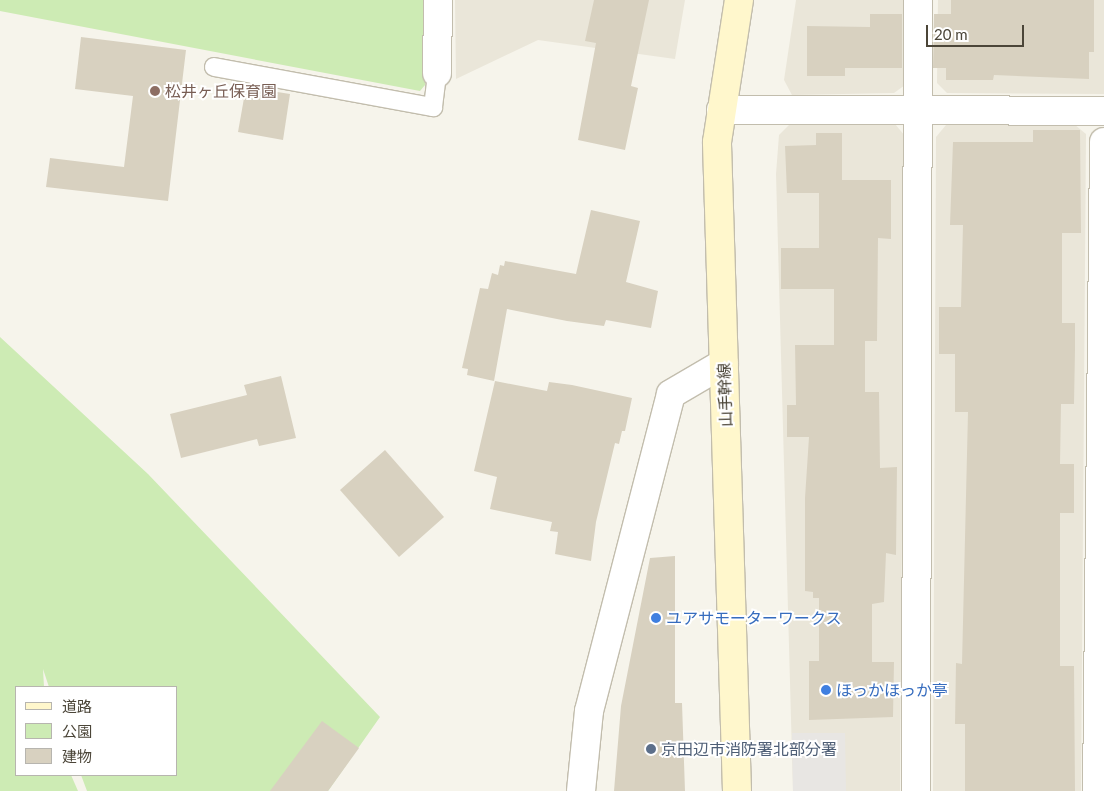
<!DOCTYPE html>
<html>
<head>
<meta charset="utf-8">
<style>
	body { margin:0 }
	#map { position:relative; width:1104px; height:791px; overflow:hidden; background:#f6f4eb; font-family:Lato,"Noto Sans JP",sans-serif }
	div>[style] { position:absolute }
	.residential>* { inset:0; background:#eae6d9 }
	.green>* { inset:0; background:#cdebb4 }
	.parking>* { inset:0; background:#e8e6e3 }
	.building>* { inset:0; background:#d8d1c0 }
	.roads { filter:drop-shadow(1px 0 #c2bdad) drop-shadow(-1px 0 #c2bdad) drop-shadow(0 1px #c2bdad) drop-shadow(0 -1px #c2bdad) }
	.lane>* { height:18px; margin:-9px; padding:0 9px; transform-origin:9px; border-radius:9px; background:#fff }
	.street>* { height:28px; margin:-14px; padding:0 14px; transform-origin:14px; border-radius:14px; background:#fff }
	.secondary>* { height:28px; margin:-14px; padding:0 14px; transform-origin:14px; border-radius:14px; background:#fff7cc }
	.dots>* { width:14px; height:14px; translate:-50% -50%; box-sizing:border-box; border:2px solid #fff; border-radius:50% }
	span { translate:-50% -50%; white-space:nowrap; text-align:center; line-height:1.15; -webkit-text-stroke:4px #fff; paint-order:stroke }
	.education-label { font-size:16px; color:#785e54 }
	.left { translate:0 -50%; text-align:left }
	.street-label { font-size:16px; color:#4b4538 }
	.shop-label { font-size:16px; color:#366cbe }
	.service-label { font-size:16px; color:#4e5e75 }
	.legend { position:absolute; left:15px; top:686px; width:162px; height:90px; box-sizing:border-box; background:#fff; border:1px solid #b7b5af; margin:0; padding:6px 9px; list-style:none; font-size:15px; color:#4b4538 }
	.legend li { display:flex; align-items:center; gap:10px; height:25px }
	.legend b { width:25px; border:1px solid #b7b5af }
	.scale { position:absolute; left:926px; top:25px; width:98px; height:22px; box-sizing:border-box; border:2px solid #4b4538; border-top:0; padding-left:6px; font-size:15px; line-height:18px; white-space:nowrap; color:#4b4538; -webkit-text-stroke:4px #fff; paint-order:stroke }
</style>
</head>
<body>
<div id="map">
	<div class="residential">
		<i style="clip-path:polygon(455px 0,685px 0,675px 59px,538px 40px,456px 79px)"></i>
		<i style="clip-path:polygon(796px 0,907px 0,905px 85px,894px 93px,792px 95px,784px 80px)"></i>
		<i style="clip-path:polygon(938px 0,1104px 0,1104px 94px,947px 93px,937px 83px)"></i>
		<i style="clip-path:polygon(895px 124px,905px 136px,900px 791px,793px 791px,776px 174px,779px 135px,789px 125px)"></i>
		<i style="clip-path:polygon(946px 125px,1075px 125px,1086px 134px,1081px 791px,933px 791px,936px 137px)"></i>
	</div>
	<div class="green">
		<i style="clip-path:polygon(0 0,425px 0,425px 85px,420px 91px,0 11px)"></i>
		<i style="clip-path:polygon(0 337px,148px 474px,380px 717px,328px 791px,87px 791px,81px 775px,176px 775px,176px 687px,49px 687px,43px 669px,44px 687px,16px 687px,16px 775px,71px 775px,78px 791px,0 791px)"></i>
	</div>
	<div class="parking">
		<i style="clip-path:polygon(792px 733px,845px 733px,846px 791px,793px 791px)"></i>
	</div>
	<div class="building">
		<i style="clip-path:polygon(594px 0,649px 0,631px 86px,638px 88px,625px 150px,578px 140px,596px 43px,585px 41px)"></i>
		<i style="clip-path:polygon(951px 0,1094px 0,1094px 52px,1089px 52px,1089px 79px,994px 75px,993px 80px,946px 80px,946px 68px,933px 68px,934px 14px,951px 14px)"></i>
		<i style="clip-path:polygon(870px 14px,902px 14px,902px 68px,845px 68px,845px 76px,807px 76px,807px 26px,870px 27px)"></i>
		<i style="clip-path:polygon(81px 37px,186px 50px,168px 201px,46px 187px,50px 158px,124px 167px,133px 96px,75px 89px)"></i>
		<i style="clip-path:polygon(246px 87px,290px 94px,283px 140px,238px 132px)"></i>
		<i style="clip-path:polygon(1033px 130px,1080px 130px,1081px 233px,1062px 233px,1062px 323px,1075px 323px,1075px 350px,1074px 404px,1061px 404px,1060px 464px,1074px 464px,1074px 513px,1060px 513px,1060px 666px,1074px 666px,1075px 791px,965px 791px,965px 724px,955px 724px,956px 663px,962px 664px,968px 412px,955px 412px,955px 354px,939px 354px,939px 307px,961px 307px,963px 225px,950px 225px,953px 142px,1033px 142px)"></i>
		<i style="clip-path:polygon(816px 133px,842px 133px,842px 180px,891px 180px,891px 239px,878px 238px,877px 341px,865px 341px,865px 392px,879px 392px,880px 468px,897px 467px,896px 555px,886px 553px,884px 602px,872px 604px,872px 662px,894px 662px,893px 717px,809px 720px,809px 661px,819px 661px,819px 598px,813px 598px,813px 592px,805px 591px,805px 498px,809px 437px,787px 437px,787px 405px,796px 405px,795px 345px,834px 345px,834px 289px,781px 289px,781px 248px,819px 248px,819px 193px,787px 193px,785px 146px,816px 145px)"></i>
		<i style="clip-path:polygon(591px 210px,640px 221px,626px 282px,658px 291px,651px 328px,606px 320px,604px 326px,567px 321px,507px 309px,494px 381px,467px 375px,468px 369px,462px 368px,480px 288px,488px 289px,492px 273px,498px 275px,500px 265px,504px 266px,505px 261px,576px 274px)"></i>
		<i style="clip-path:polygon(281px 376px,296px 438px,259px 446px,257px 439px,181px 458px,170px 414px,247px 395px,244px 385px)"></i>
		<i style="clip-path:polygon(495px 381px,547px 391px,549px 382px,572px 385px,632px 398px,625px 431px,622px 431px,619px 444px,615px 443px,596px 522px,591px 561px,555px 554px,558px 532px,550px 531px,552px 522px,490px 509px,497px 477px,474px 471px)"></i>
		<i style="clip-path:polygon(385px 450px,444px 517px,399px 557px,340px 490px)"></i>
		<i style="clip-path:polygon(675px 556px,675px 703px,682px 703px,685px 791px,614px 791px,621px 706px,650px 558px)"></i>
		<i style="clip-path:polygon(322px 721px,359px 748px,328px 791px,270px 791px)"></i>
	</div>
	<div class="roads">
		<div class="lane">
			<i style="left:214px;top:67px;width:223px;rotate:10.4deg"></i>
			<i style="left:433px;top:107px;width:34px;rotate:-83deg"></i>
		</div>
		<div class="street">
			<i style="left:437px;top:73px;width:73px;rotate:-89.2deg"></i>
			<i style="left:721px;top:110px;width:383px;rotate:0.1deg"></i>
			<i style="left:581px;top:791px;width:80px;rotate:-84.3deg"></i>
			<i style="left:589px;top:711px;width:327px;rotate:-75.5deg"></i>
			<i style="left:671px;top:394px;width:61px;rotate:-30.3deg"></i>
			<i style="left:916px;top:791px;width:791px;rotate:-89.86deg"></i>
			<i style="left:1097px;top:791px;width:649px;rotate:-89.38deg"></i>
		</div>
		<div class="secondary">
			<i style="left:737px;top:791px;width:649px;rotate:-91.77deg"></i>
			<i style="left:717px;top:142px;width:144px;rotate:-81.2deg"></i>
		</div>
	</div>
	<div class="dots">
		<i style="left:155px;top:91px;background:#8d6e63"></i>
		<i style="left:656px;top:618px;background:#3f7fe0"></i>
		<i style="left:826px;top:690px;background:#3f7fe0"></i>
		<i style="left:651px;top:749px;background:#5c6f8a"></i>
	</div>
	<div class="education-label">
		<span class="left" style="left:165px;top:91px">松井ヶ丘保育園</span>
	</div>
	<div class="street-label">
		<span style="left:725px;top:395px;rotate:-92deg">山手幹線</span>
	</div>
	<div class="shop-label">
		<span class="left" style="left:666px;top:618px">ユアサモーターワークス</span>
		<span class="left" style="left:836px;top:690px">ほっかほっか亭</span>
	</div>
	<div class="service-label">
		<span class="left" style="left:661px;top:749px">京田辺市消防署北部分署</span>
	</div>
	<ul class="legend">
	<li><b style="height:6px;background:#fff7cc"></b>道路</li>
	<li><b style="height:14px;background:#cdebb4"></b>公園</li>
	<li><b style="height:14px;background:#d8d1c0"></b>建物</li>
	</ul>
	<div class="scale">20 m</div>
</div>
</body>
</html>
